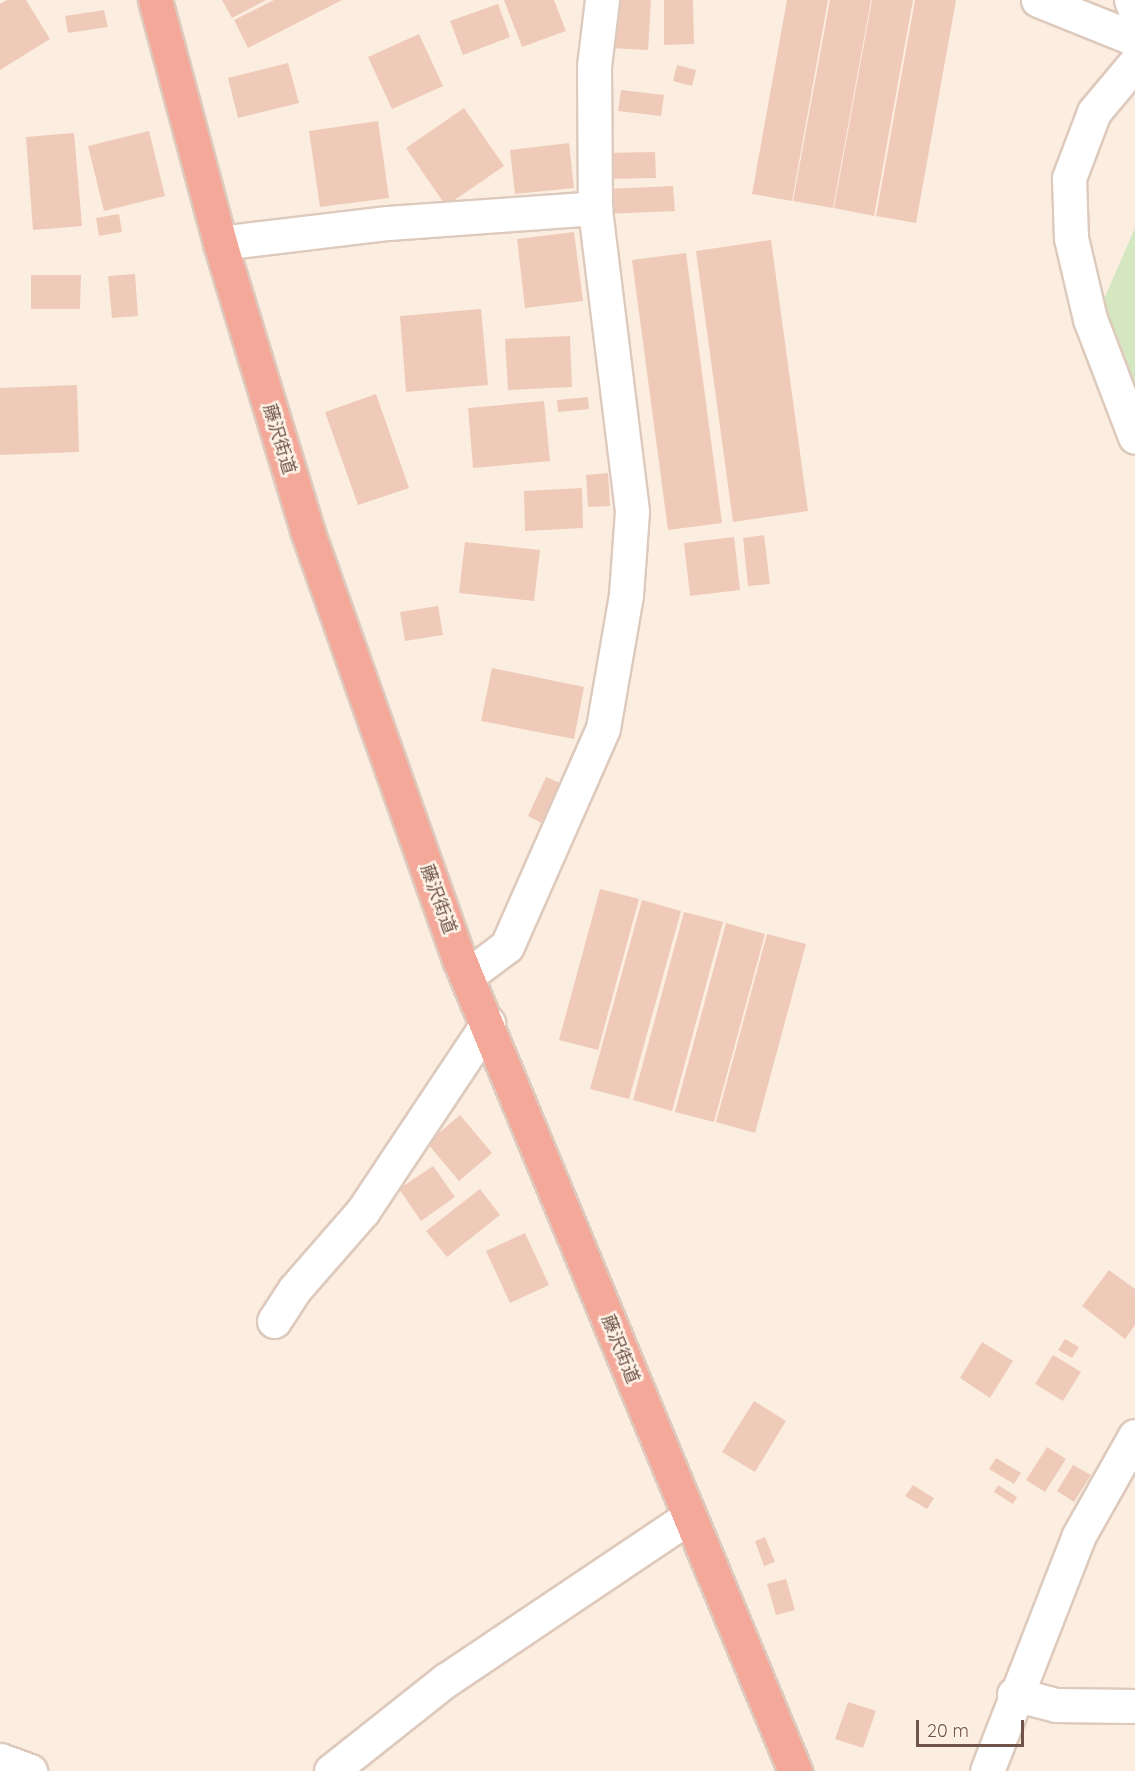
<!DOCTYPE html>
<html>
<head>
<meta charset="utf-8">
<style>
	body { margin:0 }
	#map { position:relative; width:1135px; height:1771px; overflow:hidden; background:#fbeee0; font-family:Quicksand,"Noto Sans JP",sans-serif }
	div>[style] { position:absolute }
	.green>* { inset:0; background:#d4e7c0 }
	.building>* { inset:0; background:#efcab9 }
	.roads { filter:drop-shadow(2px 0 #decabd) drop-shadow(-2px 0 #decabd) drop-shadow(0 2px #decabd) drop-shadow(0 -2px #decabd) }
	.street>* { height:33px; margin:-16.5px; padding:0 16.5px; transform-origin:16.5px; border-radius:16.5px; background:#fff }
	.highway>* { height:33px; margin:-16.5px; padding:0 16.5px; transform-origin:16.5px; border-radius:16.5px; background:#f3a899 }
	span { translate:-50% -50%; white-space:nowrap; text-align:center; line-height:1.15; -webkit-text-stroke:5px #fef2e6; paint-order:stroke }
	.street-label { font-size:18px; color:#705349 }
	.scale { position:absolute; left:916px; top:1720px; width:108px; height:27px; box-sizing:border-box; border:3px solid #705349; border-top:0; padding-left:8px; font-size:18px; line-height:21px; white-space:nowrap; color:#705349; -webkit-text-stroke:4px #fef2e6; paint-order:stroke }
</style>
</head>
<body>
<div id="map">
	<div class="green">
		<i style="clip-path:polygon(1135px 228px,1135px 452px,1102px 304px)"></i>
	</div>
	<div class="building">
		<i style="clip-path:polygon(7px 0,26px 0,50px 39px,0 70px,0 4px)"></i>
		<i style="clip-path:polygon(222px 0,266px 0,232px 18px)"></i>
		<i style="clip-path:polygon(274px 0,342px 0,248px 48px,234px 20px)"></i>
		<i style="clip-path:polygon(504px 0,554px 0,566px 31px,522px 47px)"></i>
		<i style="clip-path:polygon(614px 0,651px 0,648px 50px,611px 48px)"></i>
		<i style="clip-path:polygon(664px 0,693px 0,694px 44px,664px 45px)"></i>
		<i style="clip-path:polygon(787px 0,828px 0,792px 201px,752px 194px)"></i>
		<i style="clip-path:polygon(830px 0,871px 0,833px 208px,793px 201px)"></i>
		<i style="clip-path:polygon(872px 0,913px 0,874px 216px,834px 208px)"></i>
		<i style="clip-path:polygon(915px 0,956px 0,916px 223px,876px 216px)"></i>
		<i style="clip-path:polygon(498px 4px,510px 37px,463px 55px,450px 21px)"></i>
		<i style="clip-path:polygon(104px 10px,108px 27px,68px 33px,65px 16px)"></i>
		<i style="clip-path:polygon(419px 34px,443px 86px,392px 109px,368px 57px)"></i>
		<i style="clip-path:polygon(288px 63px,299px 103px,238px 118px,228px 78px)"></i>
		<i style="clip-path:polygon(677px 65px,696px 70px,692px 86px,673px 81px)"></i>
		<i style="clip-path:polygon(621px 90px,664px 95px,661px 116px,618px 111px)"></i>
		<i style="clip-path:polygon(464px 108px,504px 166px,446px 206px,406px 148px)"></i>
		<i style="clip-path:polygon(378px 121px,389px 198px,320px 207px,309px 131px)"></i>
		<i style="clip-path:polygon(149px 131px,165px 196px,104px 211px,88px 146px)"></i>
		<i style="clip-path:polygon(74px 133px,82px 226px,33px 230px,26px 137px)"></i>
		<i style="clip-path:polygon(569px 143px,574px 188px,515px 194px,510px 150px)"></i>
		<i style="clip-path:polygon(655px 152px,656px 178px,603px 179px,602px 153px)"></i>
		<i style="clip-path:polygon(673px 186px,675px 211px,607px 214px,605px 189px)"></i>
		<i style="clip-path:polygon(119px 214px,122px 232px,99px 236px,96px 218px)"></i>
		<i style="clip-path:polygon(574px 232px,583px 301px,525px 308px,517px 239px)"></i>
		<i style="clip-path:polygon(771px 240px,808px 511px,733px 522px,696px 251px)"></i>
		<i style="clip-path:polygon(686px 253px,722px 523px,668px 530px,632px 260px)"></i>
		<i style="clip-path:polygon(135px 274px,138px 316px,112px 318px,108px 276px)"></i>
		<i style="clip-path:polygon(31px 275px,81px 275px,80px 309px,31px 309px)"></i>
		<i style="clip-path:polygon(481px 309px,488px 385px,406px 392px,400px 316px)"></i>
		<i style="clip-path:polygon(570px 336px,572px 387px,508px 390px,505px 339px)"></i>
		<i style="clip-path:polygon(77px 385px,79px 452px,0 455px,0 388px)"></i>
		<i style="clip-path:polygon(376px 394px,409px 488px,358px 505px,325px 412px)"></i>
		<i style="clip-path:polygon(588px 397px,589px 409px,558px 412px,557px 400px)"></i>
		<i style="clip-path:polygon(544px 401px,550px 461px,473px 468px,468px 408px)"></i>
		<i style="clip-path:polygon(608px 473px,610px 506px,588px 507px,586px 475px)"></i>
		<i style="clip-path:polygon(582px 488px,583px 528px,525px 531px,524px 491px)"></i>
		<i style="clip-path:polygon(764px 535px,770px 584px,748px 586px,743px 538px)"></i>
		<i style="clip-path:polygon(734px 537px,740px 590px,690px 596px,684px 543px)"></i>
		<i style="clip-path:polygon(465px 542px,540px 550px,534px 601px,459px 593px)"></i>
		<i style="clip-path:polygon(438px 606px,443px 635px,405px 641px,400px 612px)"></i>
		<i style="clip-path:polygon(492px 668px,584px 687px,574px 739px,481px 721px)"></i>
		<i style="clip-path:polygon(546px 777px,560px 783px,541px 823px,528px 816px)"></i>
		<i style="clip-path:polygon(600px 889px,639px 899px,598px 1050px,559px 1040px)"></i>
		<i style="clip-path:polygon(642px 900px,681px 911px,629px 1099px,590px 1089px)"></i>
		<i style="clip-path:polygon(684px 912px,723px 922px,672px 1111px,633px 1100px)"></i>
		<i style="clip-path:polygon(726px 923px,765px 934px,714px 1122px,675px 1112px)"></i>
		<i style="clip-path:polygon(767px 934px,806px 944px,755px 1133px,716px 1122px)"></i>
		<i style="clip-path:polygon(460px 1115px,492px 1153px,459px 1181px,427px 1143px)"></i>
		<i style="clip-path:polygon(433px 1166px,455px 1197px,421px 1221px,399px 1189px)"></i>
		<i style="clip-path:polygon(480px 1189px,500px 1215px,447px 1257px,426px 1231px)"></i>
		<i style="clip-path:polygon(525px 1233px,549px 1285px,510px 1303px,486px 1251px)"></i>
		<i style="clip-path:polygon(1109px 1270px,1135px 1289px,1135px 1325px,1125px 1339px,1082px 1306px)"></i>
		<i style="clip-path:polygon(1065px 1339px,1079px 1347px,1072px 1358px,1058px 1350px)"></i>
		<i style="clip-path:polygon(982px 1342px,1013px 1361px,990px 1398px,960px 1378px)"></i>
		<i style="clip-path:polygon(1053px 1355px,1081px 1372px,1063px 1401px,1035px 1384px)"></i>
		<i style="clip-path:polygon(754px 1401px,786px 1421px,755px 1472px,722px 1452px)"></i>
		<i style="clip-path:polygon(1047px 1447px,1066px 1459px,1045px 1492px,1026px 1480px)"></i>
		<i style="clip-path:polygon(996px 1458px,1021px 1473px,1014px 1484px,989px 1469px)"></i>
		<i style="clip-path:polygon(1073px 1465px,1091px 1475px,1074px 1502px,1057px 1491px)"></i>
		<i style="clip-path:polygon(913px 1485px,934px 1498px,927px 1509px,905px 1496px)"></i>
		<i style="clip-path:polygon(998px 1485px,1017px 1497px,1013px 1504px,994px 1492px)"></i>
		<i style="clip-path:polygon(765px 1537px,775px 1562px,764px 1566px,755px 1541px)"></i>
		<i style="clip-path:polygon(786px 1579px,795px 1610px,776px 1615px,767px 1584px)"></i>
		<i style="clip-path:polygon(848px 1702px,876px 1711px,863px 1748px,835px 1739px)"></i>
	</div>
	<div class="roads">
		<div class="street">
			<i style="left:1038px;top:0;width:105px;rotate:21.9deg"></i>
			<i style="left:1131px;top:0;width:11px;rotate:68deg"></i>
			<i style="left:1135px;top:63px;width:64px;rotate:129.9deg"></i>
			<i style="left:1094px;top:112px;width:71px;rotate:110.7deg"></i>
			<i style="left:1069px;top:178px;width:60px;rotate:88.1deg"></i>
			<i style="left:1071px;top:238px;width:83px;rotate:76.8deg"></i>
			<i style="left:1090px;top:319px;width:126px;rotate:69.1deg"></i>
			<i style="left:220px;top:243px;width:169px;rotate:-6.8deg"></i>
			<i style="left:388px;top:223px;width:208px;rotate:-4.1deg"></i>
			<i style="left:467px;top:976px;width:50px;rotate:-36.9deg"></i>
			<i style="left:507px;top:946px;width:238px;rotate:-66.2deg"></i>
			<i style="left:603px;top:728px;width:135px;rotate:-80.2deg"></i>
			<i style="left:626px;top:595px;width:84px;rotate:-85.9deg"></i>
			<i style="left:632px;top:511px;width:305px;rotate:-97deg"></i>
			<i style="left:595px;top:208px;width:142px;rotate:-90.4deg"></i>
			<i style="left:594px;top:66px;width:66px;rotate:-83.1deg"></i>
			<i style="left:274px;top:1321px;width:37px;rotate:-57deg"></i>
			<i style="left:294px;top:1290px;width:105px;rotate:-48.9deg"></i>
			<i style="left:363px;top:1211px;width:226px;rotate:-56.4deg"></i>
			<i style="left:1014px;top:1694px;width:43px;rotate:14.7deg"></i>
			<i style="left:1056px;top:1705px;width:79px;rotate:0.7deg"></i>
			<i style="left:0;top:1760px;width:32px;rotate:20deg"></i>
			<i style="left:331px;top:1771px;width:147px;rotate:-38.4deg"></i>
			<i style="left:446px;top:1680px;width:293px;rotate:-33.9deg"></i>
			<i style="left:987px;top:1771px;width:251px;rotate:-68.7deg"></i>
			<i style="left:1078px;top:1537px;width:116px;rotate:-60.6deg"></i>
		</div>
		<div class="highway">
			<i style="left:155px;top:0;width:252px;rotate:75deg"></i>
			<i style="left:220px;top:243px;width:300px;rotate:73.1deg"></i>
			<i style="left:307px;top:530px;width:457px;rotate:70.5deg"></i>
			<i style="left:460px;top:961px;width:877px;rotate:67.53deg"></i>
		</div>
	</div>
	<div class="street-label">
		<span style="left:279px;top:439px;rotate:73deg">藤沢街道</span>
		<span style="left:438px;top:899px;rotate:70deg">藤沢街道</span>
		<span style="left:620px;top:1349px;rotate:68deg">藤沢街道</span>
	</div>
	<div class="scale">20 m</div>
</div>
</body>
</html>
